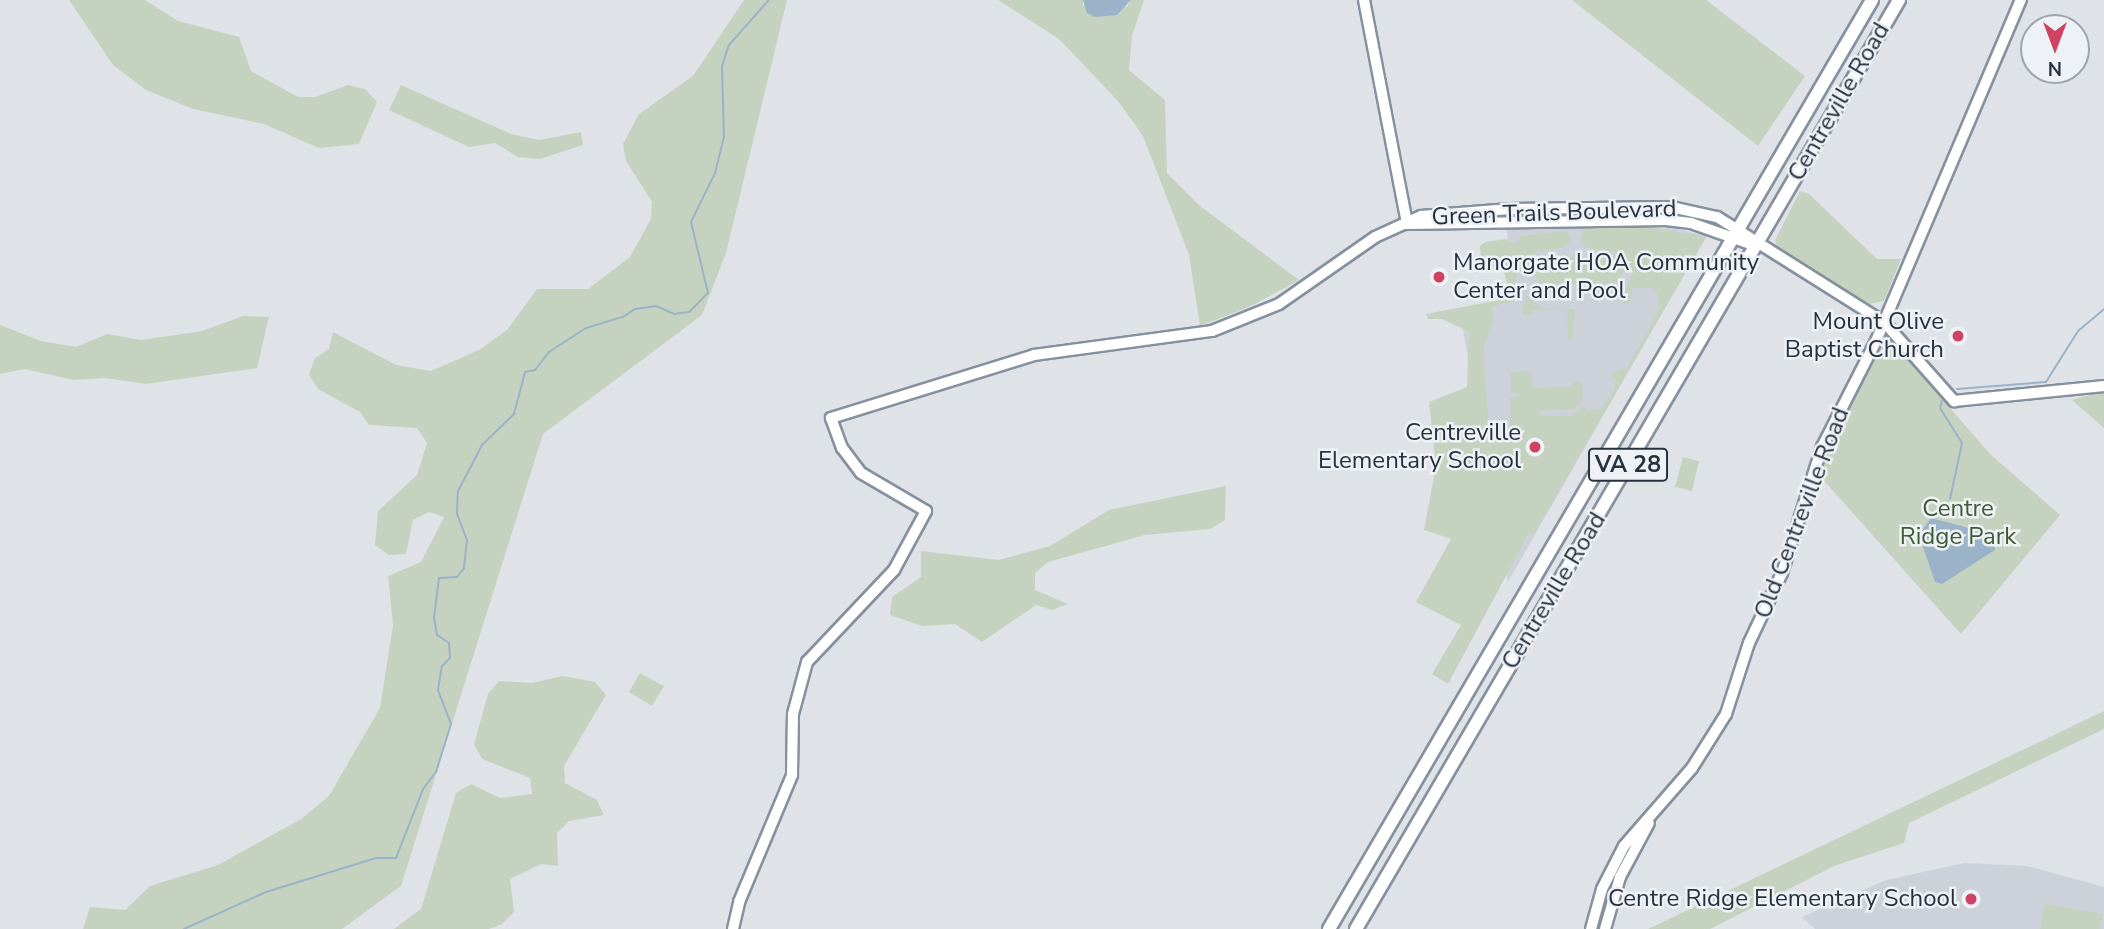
<!DOCTYPE html>
<html>
<head>
<meta charset="utf-8">
<style>
	body { margin:0 }
	#map { position:relative; width:2104px; height:929px; overflow:hidden; background:#dfe3e8; font-family:"Nunito Sans",sans-serif }
	div>[style] { position:absolute }
	.built>* { inset:0; background:#cdd2da }
	.green>* { inset:0; background:#c6d2c0 }
	.water>* { inset:0; background:#9ab3c8 }
	.stream>* { height:2px; margin:-1px; padding:0 1px; transform-origin:1px; border-radius:1px; background:#9ab3c8 }
	.roads { filter:drop-shadow(2px 0 #86919f) drop-shadow(-2px 0 #86919f) drop-shadow(0 2px #86919f) drop-shadow(0 -2px #86919f) }
	.secondary>* { height:10px; margin:-5px; padding:0 5px; transform-origin:5px; border-radius:5px; background:#fff }
	.highway>* { height:12px; margin:-6px; padding:0 6px; transform-origin:6px; border-radius:6px; background:#fff }
	.dots>* { width:19px; height:19px; translate:-50% -50%; box-sizing:border-box; border:4px solid #eef2f6; border-radius:50% }
	span { translate:-50% -50%; white-space:nowrap; text-align:center; line-height:1.15; -webkit-text-stroke:5px #eef2f6; paint-order:stroke }
	.shield-label span { padding:2px 5px; background:#eef2f6; border:2px solid; border-radius:5px; -webkit-text-stroke-width:0 }
	.shield-label { font-size:23px; color:#28323f; font-weight:700 }
	.street-label { font-size:24px; color:#28323f }
	.poi-label { font-size:24px; color:#28323f }
	.left { translate:0 -50%; text-align:left }
	.right { translate:-100% -50%; text-align:right }
	.park-label { font-size:24px; color:#3f5b35 }
	.north { position:absolute; left:2020px; top:14px; width:70px; height:70px; box-sizing:border-box; background:#eef2f6; border:2px solid #9fa5ad; border-radius:50%; rotate:180deg; font-size:19px; font-weight:700; line-height:28px; text-align:center; color:#28323f }
	.north::after { content:''; display:block; margin:auto; width:24px; height:32px; background:#cd4361; clip-path:polygon(50% 0,100% 100%,50% 72%,0 100%) }
</style>
</head>
<body>
<div id="map">
	<div class="built">
		<i style="clip-path:polygon(1620px 224px,1669px 227px,1706px 236px,1508px 582px,1460px 313px,1510px 302px,1507px 227px)"></i>
		<i style="clip-path:polygon(1964px 863px,2027px 866px,2104px 887px,2104px 929px,1815px 929px,1802px 917px,1886px 880px)"></i>
	</div>
	<div class="green">
		<i style="clip-path:polygon(69px 0,145px 0,178px 21px,239px 37px,251px 71px,298px 97px,315px 97px,348px 85px,365px 89px,377px 102px,359px 144px,319px 148px,264px 124px,193px 109px,146px 90px,113px 65px)"></i>
		<i style="clip-path:polygon(744px 0,787px 0,726px 253px,702px 315px,543px 434px,401px 886px,342px 929px,83px 929px,90px 907px,125px 910px,150px 886px,218px 865px,301px 819px,329px 796px,380px 708px,393px 625px,388px 576px,421px 562px,444px 517px,429px 512px,413px 520px,406px 554px,389px 555px,375px 545px,378px 511px,417px 475px,427px 443px,417px 428px,369px 425px,360px 412px,318px 389px,309px 375px,315px 358px,329px 349px,333px 332px,396px 365px,431px 371px,479px 350px,507px 330px,537px 289px,588px 289px,630px 257px,651px 219px,652px 202px,626px 161px,623px 144px,639px 114px,693px 76px)"></i>
		<i style="clip-path:polygon(998px 0,1083px 0,1083px 5px,1127px 7px,1131px 0,1144px 0,1132px 36px,1129px 70px,1165px 100px,1167px 173px,1200px 206px,1299px 280px,1251px 306px,1200px 326px,1189px 255px,1143px 136px,1118px 101px,1059px 39px)"></i>
		<i style="clip-path:polygon(1572px 0,1706px 0,1805px 76px,1758px 146px)"></i>
		<i style="clip-path:polygon(401px 85px,511px 134px,539px 140px,581px 132px,583px 145px,540px 159px,518px 157px,495px 143px,469px 147px,389px 110px)"></i>
		<i style="clip-path:polygon(1800px 191px,1809px 194px,1877px 259px,1901px 259px,1884px 301px,1869px 304px,1778px 249px,1775px 240px)"></i>
		<i style="clip-path:polygon(1624px 224px,1707px 236px,1534px 534px,1529px 533px,1448px 684px,1432px 674px,1461px 625px,1416px 602px,1451px 539px,1424px 530px,1436px 466px,1429px 402px,1467px 387px,1469px 332px,1442px 319px,1428px 319px,1426px 314px,1510px 298px,1503px 267px,1482px 271px,1480px 246px,1485px 242px,1506px 239px,1516px 244px,1521px 236px,1568px 231px,1571px 238px,1566px 247px,1538px 251px,1527px 259px,1517px 273px,1513px 302px,1493px 306px,1494px 321px,1483px 347px,1489px 428px,1510px 428px,1510px 397px,1523px 396px,1511px 393px,1511px 372px,1529px 371px,1533px 388px,1571px 387px,1573px 381px,1582px 382px,1583px 399px,1575px 409px,1539px 411px,1539px 416px,1572px 416px,1584px 405px,1586px 410px,1601px 409px,1614px 390px,1616px 379px,1610px 376px,1621px 368px,1625px 370px,1655px 318px,1652px 315px,1658px 313px,1658px 293px,1653px 288px,1633px 288px,1630px 304px,1621px 304px,1632px 272px,1623px 252px,1586px 248px,1580px 240px,1585px 225px)"></i>
		<i style="clip-path:polygon(1613px 256px,1621px 260px,1626px 270px,1614px 284px,1543px 285px,1532px 275px,1533px 265px,1543px 258px)"></i>
		<i style="clip-path:polygon(1526px 295px,1541px 308px,1575px 309px,1572px 339px,1568px 339px,1567px 309px,1533px 310px,1533px 315px,1522px 315px)"></i>
		<i style="clip-path:polygon(243px 316px,269px 317px,257px 368px,146px 384px,105px 378px,73px 380px,25px 369px,0 374px,0 325px,41px 341px,76px 347px,107px 334px,141px 340px,202px 331px)"></i>
		<i style="clip-path:polygon(1885px 339px,1890px 339px,1990px 454px,2060px 515px,1961px 634px,1817px 473px,1843px 414px)"></i>
		<i style="clip-path:polygon(2104px 391px,2104px 428px,2072px 400px)"></i>
		<i style="clip-path:polygon(1683px 457px,1699px 461px,1692px 491px,1675px 487px)"></i>
		<i style="clip-path:polygon(1226px 486px,1225px 520px,1210px 529px,1145px 535px,1048px 562px,1035px 573px,1035px 590px,1068px 604px,1052px 610px,1036px 605px,982px 642px,955px 624px,922px 626px,890px 615px,892px 597px,921px 577px,921px 551px,999px 560px,1050px 546px,1109px 510px)"></i>
		<i style="clip-path:polygon(640px 673px,664px 686px,652px 706px,629px 692px)"></i>
		<i style="clip-path:polygon(563px 676px,595px 682px,606px 695px,564px 766px,565px 783px,597px 800px,604px 815px,569px 821px,557px 833px,558px 866px,541px 864px,510px 879px,514px 912px,502px 924px,489px 929px,394px 929px,421px 909px,456px 793px,471px 784px,500px 798px,532px 794px,530px 778px,482px 759px,474px 744px,488px 694px,499px 681px,532px 683px)"></i>
		<i style="clip-path:polygon(2104px 711px,2104px 729px,1909px 823px,1904px 843px,1834px 866px,1710px 929px,1648px 929px)"></i>
		<i style="clip-path:polygon(2044px 904px,2103px 914px,2100px 929px,2040px 929px)"></i>
	</div>
	<div class="water">
		<i style="clip-path:polygon(1083px 0,1131px 0,1117px 15px,1095px 17px,1087px 13px)"></i>
		<i style="clip-path:polygon(1931px 518px,1991px 534px,1995px 550px,1942px 584px,1935px 582px,1919px 535px)"></i>
	</div>
	<div class="stream">
		<i style="left:1957px;top:389px;width:89px;rotate:-4.5deg"></i>
		<i style="left:2046px;top:382px;width:60px;rotate:-57.9deg"></i>
		<i style="left:2078px;top:331px;width:34px;rotate:-40deg"></i>
		<i style="left:1942px;top:401px;width:7px;rotate:106deg"></i>
		<i style="left:1940px;top:408px;width:41px;rotate:57.8deg"></i>
		<i style="left:1962px;top:443px;width:57px;rotate:102.1deg"></i>
		<i style="left:184px;top:929px;width:90px;rotate:-24.3deg"></i>
		<i style="left:266px;top:892px;width:115px;rotate:-17.2deg"></i>
		<i style="left:376px;top:858px;width:20px"></i>
		<i style="left:396px;top:858px;width:74px;rotate:-68.6deg"></i>
		<i style="left:423px;top:789px;width:21px;rotate:-53deg"></i>
		<i style="left:436px;top:772px;width:50px;rotate:-72.6deg"></i>
		<i style="left:451px;top:724px;width:36px;rotate:-111deg"></i>
		<i style="left:438px;top:690px;width:24px;rotate:-81deg"></i>
		<i style="left:442px;top:666px;width:11px;rotate:-45deg"></i>
		<i style="left:450px;top:658px;width:15px;rotate:-94deg"></i>
		<i style="left:449px;top:643px;width:14px;rotate:-146deg"></i>
		<i style="left:437px;top:635px;width:17px;rotate:-100deg"></i>
		<i style="left:434px;top:618px;width:40px;rotate:-82.9deg"></i>
		<i style="left:439px;top:578px;width:18px;rotate:-3deg"></i>
		<i style="left:457px;top:577px;width:11px;rotate:-52deg"></i>
		<i style="left:464px;top:568px;width:28px;rotate:-84deg"></i>
		<i style="left:467px;top:540px;width:28px;rotate:-111deg"></i>
		<i style="left:457px;top:514px;width:23px;rotate:-88deg"></i>
		<i style="left:458px;top:491px;width:52px;rotate:-62.4deg"></i>
		<i style="left:482px;top:445px;width:45px;rotate:-44.1deg"></i>
		<i style="left:514px;top:414px;width:43px;rotate:-75.3deg"></i>
		<i style="left:525px;top:372px;width:10px;rotate:-11deg"></i>
		<i style="left:535px;top:370px;width:23px;rotate:-52deg"></i>
		<i style="left:549px;top:352px;width:44px;rotate:-33deg"></i>
		<i style="left:586px;top:328px;width:39px;rotate:-17deg"></i>
		<i style="left:623px;top:317px;width:14px;rotate:-34deg"></i>
		<i style="left:635px;top:309px;width:21px;rotate:-8deg"></i>
		<i style="left:656px;top:306px;width:20px;rotate:24deg"></i>
		<i style="left:674px;top:314px;width:15px;rotate:-8deg"></i>
		<i style="left:689px;top:312px;width:27px;rotate:-45deg"></i>
		<i style="left:708px;top:293px;width:73px;rotate:-103.5deg"></i>
		<i style="left:691px;top:222px;width:55px;rotate:-63.9deg"></i>
		<i style="left:715px;top:173px;width:36px;rotate:-76deg"></i>
		<i style="left:724px;top:138px;width:72px;rotate:-91.6deg"></i>
		<i style="left:722px;top:66px;width:22px;rotate:-72deg"></i>
		<i style="left:729px;top:45px;width:60px;rotate:-48.4deg"></i>
	</div>
	<div class="roads">
		<div class="secondary">
			<i style="left:1364px;top:0;width:228px;rotate:79.1deg"></i>
			<i style="left:1407px;top:224px;width:259px;rotate:-0.9deg"></i>
			<i style="left:1666px;top:220px;width:25px;rotate:7deg"></i>
			<i style="left:1691px;top:223px;width:66px;rotate:19.5deg"></i>
			<i style="left:733px;top:929px;width:28px;rotate:-77deg"></i>
			<i style="left:739px;top:902px;width:138px;rotate:-67.3deg"></i>
			<i style="left:792px;top:775px;width:61px;rotate:-89.1deg"></i>
			<i style="left:793px;top:714px;width:54px;rotate:-74.9deg"></i>
			<i style="left:807px;top:662px;width:127px;rotate:-46.6deg"></i>
			<i style="left:894px;top:570px;width:67px;rotate:-61.5deg"></i>
			<i style="left:926px;top:511px;width:75px;rotate:-149.7deg"></i>
			<i style="left:861px;top:473px;width:31px;rotate:-127deg"></i>
			<i style="left:842px;top:448px;width:32px;rotate:-110deg"></i>
			<i style="left:831px;top:418px;width:213px;rotate:-17.2deg"></i>
			<i style="left:1034px;top:355px;width:180px;rotate:-7.7deg"></i>
			<i style="left:1212px;top:331px;width:72px;rotate:-21.9deg"></i>
			<i style="left:1279px;top:304px;width:117px;rotate:-34.9deg"></i>
			<i style="left:1375px;top:237px;width:51px;rotate:-24.5deg"></i>
			<i style="left:1421px;top:216px;width:89px;rotate:-4.5deg"></i>
			<i style="left:1510px;top:209px;width:161px;rotate:-0.7deg"></i>
			<i style="left:1671px;top:207px;width:47px;rotate:12.3deg"></i>
			<i style="left:1717px;top:217px;width:197px;rotate:32.2deg"></i>
			<i style="left:1884px;top:322px;width:106px;rotate:48.5deg"></i>
			<i style="left:1954px;top:401px;width:151px;rotate:-5.7deg"></i>
			<i style="left:1591px;top:929px;width:41px;rotate:-74.6deg"></i>
			<i style="left:1602px;top:889px;width:48px;rotate:-62.9deg"></i>
			<i style="left:1624px;top:846px;width:103px;rotate:-48.9deg"></i>
			<i style="left:1692px;top:768px;width:64px;rotate:-57.8deg"></i>
			<i style="left:1726px;top:714px;width:75px;rotate:-72.1deg"></i>
			<i style="left:1749px;top:643px;width:77px;rotate:-64.8deg"></i>
			<i style="left:1782px;top:573px;width:132px;rotate:-72.4deg"></i>
			<i style="left:1822px;top:447px;width:119px;rotate:-63deg"></i>
			<i style="left:1876px;top:341px;width:371px;rotate:-67deg"></i>
			<i style="left:1605px;top:929px;width:54px;rotate:-73.9deg"></i>
			<i style="left:1620px;top:877px;width:61px;rotate:-61.8deg"></i>
		</div>
		<div class="highway">
			<i style="left:1329px;top:929px;width:1076px;rotate:-59.69deg"></i>
			<i style="left:1356px;top:929px;width:1076px;rotate:-59.69deg"></i>
		</div>
	</div>
	<div class="dots">
		<i style="left:1439px;top:277px;background:#cd4361"></i>
		<i style="left:1958px;top:336px;background:#cd4361"></i>
		<i style="left:1535px;top:447px;background:#cd4361"></i>
		<i style="left:1971px;top:899px;background:#cd4361"></i>
	</div>
	<div class="shield-label">
		<span style="left:1628px;top:465px">VA 28</span>
	</div>
	<div class="street-label">
		<span style="left:1839px;top:102px;rotate:-60deg">Centreville Road</span>
		<span style="left:1554px;top:213px;rotate:-2deg">Green Trails Boulevard</span>
		<span style="left:1802px;top:513px;rotate:-69deg">Old Centreville Road</span>
		<span style="left:1554px;top:591px;rotate:-59deg">Centreville Road</span>
	</div>
	<div class="poi-label">
		<span class="left" style="left:1453px;top:277px">Manorgate HOA Community<br>Center and Pool</span>
		<span class="right" style="left:1944px;top:336px">Mount Olive<br>Baptist Church</span>
		<span class="right" style="left:1521px;top:447px">Centreville<br>Elementary School</span>
		<span class="right" style="left:1957px;top:899px">Centre Ridge Elementary School</span>
	</div>
	<div class="park-label">
		<span style="left:1958px;top:523px">Centre<br>Ridge Park</span>
	</div>
	<div class="north">N</div>
</div>
</body>
</html>
